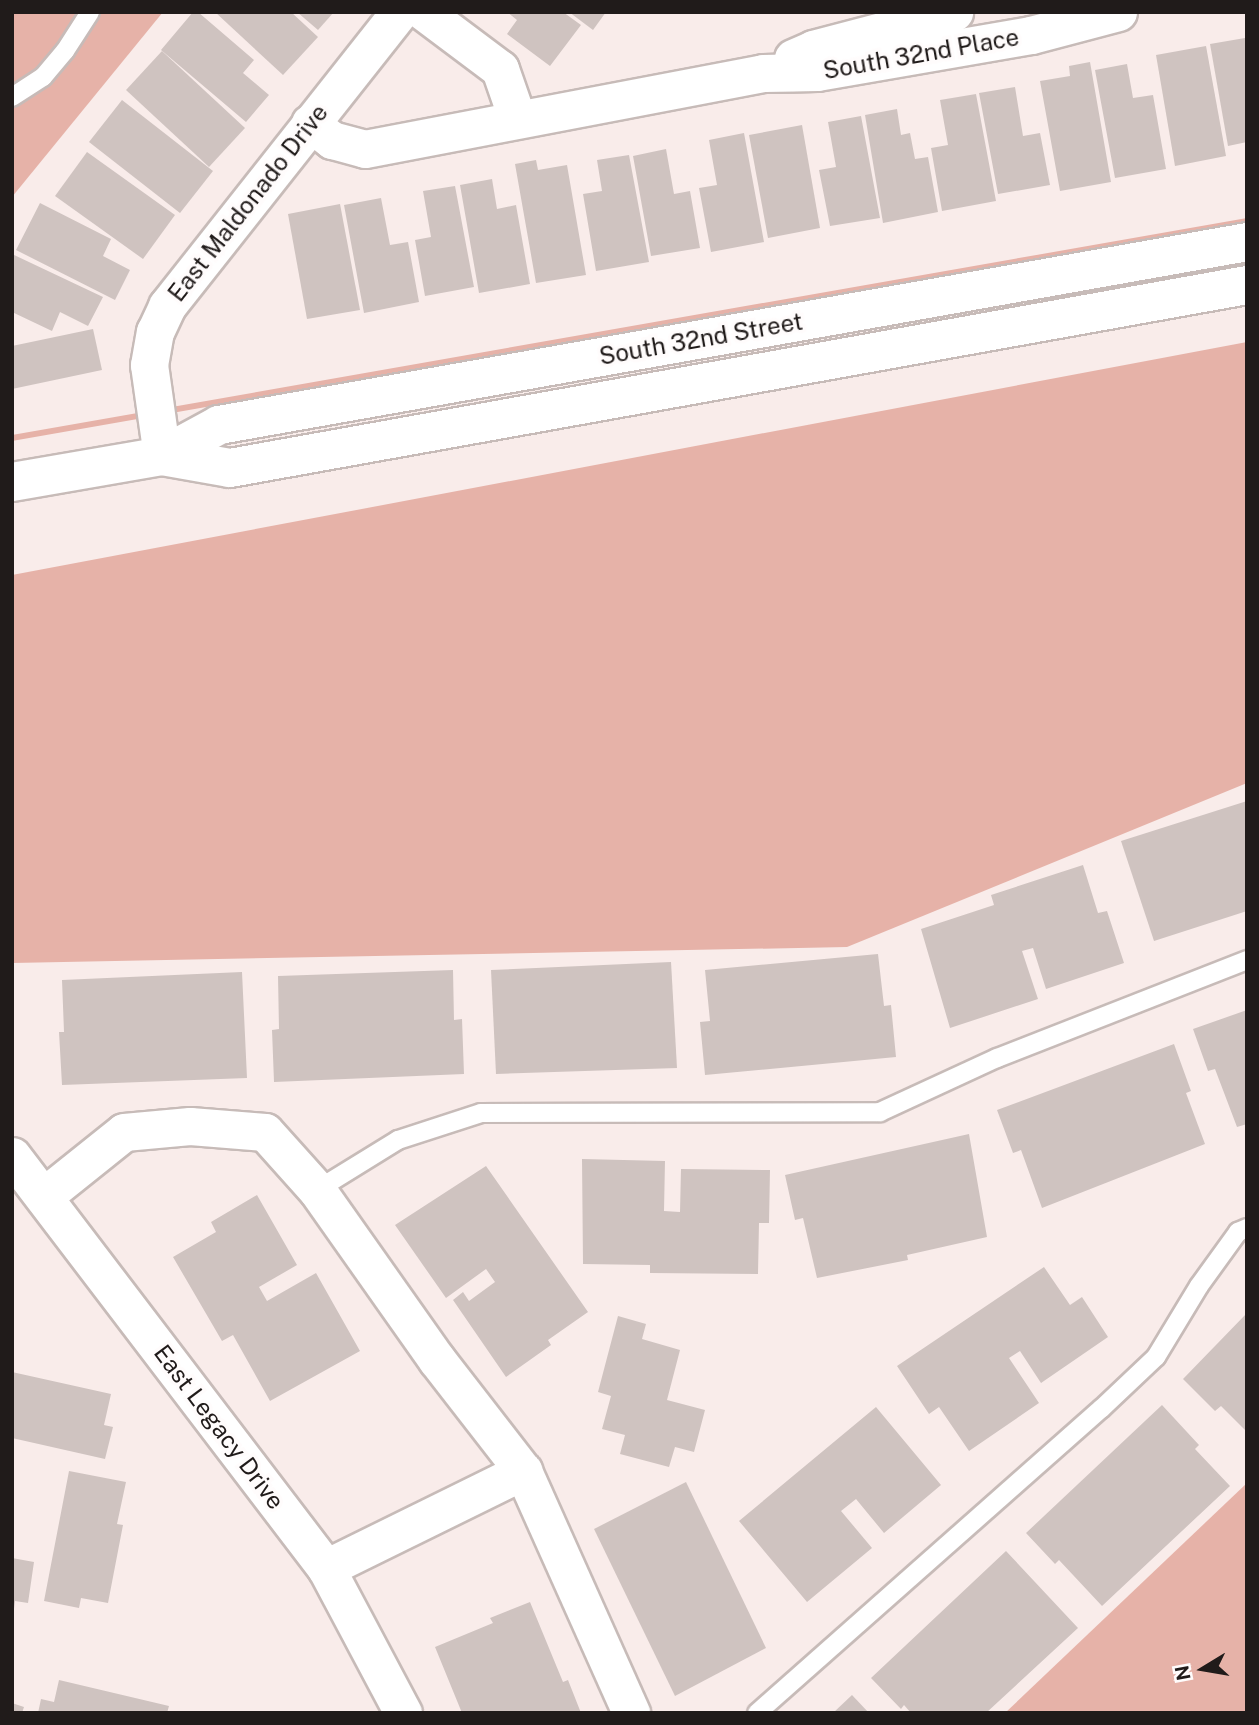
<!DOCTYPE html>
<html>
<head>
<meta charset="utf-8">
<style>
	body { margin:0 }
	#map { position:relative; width:1259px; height:1725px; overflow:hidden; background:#f9ecea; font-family:"Public Sans",sans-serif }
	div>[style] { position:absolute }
	.green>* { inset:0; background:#e6b2a8 }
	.building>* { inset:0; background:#cfc3c0 }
	.roads { filter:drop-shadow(2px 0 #c7bbb8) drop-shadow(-2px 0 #c7bbb8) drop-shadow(0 2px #c7bbb8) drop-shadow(0 -2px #c7bbb8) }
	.lane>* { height:18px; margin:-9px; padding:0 9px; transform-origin:9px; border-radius:9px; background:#fff }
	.street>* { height:37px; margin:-18.5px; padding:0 18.5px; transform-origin:18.5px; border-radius:18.5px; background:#fff }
	.secondary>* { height:38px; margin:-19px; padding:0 19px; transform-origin:19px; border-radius:19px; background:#fff }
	span { translate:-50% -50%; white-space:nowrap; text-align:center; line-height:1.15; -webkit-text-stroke:7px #fffcfc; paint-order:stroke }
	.street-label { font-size:24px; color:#201b1a }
	.frame { position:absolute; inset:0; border:14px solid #201b1a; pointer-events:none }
	.north { position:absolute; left:1168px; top:1634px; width:70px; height:70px; -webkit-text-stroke:5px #fffcfc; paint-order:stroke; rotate:259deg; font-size:19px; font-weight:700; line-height:28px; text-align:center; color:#201b1a }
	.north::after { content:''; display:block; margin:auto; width:24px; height:32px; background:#201b1a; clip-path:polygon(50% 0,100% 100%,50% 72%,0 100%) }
</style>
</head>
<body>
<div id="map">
	<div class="green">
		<i style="clip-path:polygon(12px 12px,163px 12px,12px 197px)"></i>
		<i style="clip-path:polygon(1247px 218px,1247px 225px,12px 441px,12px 435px)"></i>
		<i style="clip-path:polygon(1247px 342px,1247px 783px,847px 947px,12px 963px,12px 575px)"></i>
		<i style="clip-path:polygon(1247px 1483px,1247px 1713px,1005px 1713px)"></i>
	</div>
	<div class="building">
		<i style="clip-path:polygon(193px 12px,198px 12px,254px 60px,243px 73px,269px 95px,246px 122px,161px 50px)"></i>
		<i style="clip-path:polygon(215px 12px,291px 12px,318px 37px,283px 75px)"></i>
		<i style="clip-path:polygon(297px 12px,334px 12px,318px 30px)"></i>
		<i style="clip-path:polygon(507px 12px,563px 12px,581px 25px,550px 66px,507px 34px,517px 20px)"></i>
		<i style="clip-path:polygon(569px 12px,606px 12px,593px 30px)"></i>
		<i style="clip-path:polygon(1245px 38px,1247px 142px,1228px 146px,1210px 44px)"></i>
		<i style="clip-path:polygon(1206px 46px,1226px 156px,1175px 166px,1156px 55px)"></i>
		<i style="clip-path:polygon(162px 51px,245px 128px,209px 167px,126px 90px)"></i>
		<i style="clip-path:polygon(1090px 62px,1111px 182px,1060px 191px,1040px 81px,1070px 76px,1069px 66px)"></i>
		<i style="clip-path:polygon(1127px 64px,1133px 98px,1153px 95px,1166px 169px,1115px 178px,1095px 70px)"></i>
		<i style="clip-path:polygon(1015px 87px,1023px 136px,1040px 133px,1050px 185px,998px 194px,979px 93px)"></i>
		<i style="clip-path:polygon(976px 94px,996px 201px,942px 211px,931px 148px,948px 145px,940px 100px)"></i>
		<i style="clip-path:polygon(122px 100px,213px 171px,180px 213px,89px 142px)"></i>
		<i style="clip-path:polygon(897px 109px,901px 135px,910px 133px,915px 159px,928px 157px,938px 212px,883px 223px,865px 115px)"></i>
		<i style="clip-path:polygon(861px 116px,880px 218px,830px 226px,819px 170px,836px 167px,828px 122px)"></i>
		<i style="clip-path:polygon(802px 125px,820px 228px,768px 238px,749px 135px)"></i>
		<i style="clip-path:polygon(744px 133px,764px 242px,711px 252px,699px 188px,717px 185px,709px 140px)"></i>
		<i style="clip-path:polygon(666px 149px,674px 194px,690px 191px,700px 248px,651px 256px,633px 156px)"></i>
		<i style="clip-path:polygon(87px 152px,175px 215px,143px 259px,55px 196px)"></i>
		<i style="clip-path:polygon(629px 155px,649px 262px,596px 271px,583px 194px,602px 191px,597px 160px)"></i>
		<i style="clip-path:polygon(536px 160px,538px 170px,567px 165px,586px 275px,536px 283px,515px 164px)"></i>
		<i style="clip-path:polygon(492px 179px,497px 209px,516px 205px,530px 284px,479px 293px,460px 185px)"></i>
		<i style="clip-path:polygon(455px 186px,474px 287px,425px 296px,415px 240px,431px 237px,423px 191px)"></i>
		<i style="clip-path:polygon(381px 198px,390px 245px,408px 242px,419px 302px,364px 313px,344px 205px)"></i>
		<i style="clip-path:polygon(40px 203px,111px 239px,103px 256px,130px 270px,115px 300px,16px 250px)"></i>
		<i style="clip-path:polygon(340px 204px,360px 310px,307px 319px,288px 214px)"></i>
		<i style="clip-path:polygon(12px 254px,103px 297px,88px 326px,60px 312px,52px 331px,12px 312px)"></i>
		<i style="clip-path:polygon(93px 329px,102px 370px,12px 389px,12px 346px)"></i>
		<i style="clip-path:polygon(1247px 801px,1247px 911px,1154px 941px,1121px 841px)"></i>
		<i style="clip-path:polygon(1083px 865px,1098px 913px,1107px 911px,1124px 963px,1046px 989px,1033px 948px,1022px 951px,1038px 999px,950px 1028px,921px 929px,994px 905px,991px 895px)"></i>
		<i style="clip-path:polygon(878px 954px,884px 1006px,891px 1005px,896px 1057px,705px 1075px,700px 1022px,710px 1021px,705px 970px)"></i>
		<i style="clip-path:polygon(671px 962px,677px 1068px,496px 1074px,491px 970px)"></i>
		<i style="clip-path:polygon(453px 970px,454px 1020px,462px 1019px,464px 1074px,274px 1082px,272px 1030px,279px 1029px,278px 976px)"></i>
		<i style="clip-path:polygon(242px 972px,247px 1078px,62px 1085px,59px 1032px,64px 1032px,62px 980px)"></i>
		<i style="clip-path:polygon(1247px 1010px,1247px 1124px,1237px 1127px,1215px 1069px,1208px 1071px,1193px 1029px)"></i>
		<i style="clip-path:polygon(1174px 1044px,1191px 1091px,1186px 1093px,1205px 1144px,1042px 1208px,1021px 1150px,1013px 1153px,997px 1110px)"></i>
		<i style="clip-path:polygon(969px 1134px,987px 1237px,907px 1255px,908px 1260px,817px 1278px,803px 1218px,795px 1220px,785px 1175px)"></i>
		<i style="clip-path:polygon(582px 1159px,665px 1161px,664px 1211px,680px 1212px,681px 1169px,770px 1170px,769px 1223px,759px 1223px,758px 1274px,650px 1273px,650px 1265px,583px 1264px)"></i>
		<i style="clip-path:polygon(486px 1166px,588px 1312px,548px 1340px,551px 1345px,506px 1377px,453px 1300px,463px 1292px,469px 1301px,495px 1282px,486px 1269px,446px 1298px,395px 1225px)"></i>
		<i style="clip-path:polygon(257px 1195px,297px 1265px,259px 1287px,267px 1301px,316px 1273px,360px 1351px,270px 1401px,233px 1335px,222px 1341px,173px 1257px,216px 1232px,211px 1222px)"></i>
		<i style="clip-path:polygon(1044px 1267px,1070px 1305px,1082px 1297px,1108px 1337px,1041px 1383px,1020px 1351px,1009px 1358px,1039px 1403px,969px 1451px,939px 1407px,929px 1414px,897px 1366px)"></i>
		<i style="clip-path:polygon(1247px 1313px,1247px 1432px,1221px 1406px,1215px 1411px,1183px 1379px)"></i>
		<i style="clip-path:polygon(618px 1316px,646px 1324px,642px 1339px,680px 1350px,667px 1400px,705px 1410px,694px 1452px,675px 1447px,669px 1467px,620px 1454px,625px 1435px,602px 1429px,611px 1396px,598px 1392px)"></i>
		<i style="clip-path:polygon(12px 1372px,111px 1394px,104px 1425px,113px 1427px,105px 1459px,12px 1438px)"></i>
		<i style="clip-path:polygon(1162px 1405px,1199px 1445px,1195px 1449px,1230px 1486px,1102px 1606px,1059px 1560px,1055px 1564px,1026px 1533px)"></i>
		<i style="clip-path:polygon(876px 1407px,941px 1485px,884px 1533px,856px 1499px,841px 1511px,872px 1548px,807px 1602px,739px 1521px)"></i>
		<i style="clip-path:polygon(69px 1471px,126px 1482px,117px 1524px,123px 1525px,108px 1603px,81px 1598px,79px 1608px,44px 1601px)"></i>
		<i style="clip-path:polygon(686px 1482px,766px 1648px,675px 1696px,594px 1529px)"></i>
		<i style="clip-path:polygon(1006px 1551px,1078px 1628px,986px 1713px,911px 1713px,904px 1705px,901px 1709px,871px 1678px)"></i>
		<i style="clip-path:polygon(12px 1558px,34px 1562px,28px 1603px,15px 1601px,14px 1609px)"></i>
		<i style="clip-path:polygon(530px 1602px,563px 1682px,568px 1680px,581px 1713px,462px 1713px,435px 1647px,493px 1623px,490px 1618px)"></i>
		<i style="clip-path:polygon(59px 1680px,169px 1706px,167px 1713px,38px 1713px,41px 1699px,54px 1702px)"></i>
		<i style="clip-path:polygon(852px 1695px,869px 1713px,833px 1713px)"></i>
		<i style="clip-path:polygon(12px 1703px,24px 1707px,22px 1713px,12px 1713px)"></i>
	</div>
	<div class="roads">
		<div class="lane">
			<i style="left:12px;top:97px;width:37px;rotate:-33deg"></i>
			<i style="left:43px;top:77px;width:34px;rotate:-50deg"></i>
			<i style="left:65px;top:51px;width:46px;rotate:-57.3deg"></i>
			<i style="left:317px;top:1190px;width:95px;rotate:-31.7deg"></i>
			<i style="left:398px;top:1140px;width:87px;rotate:-18deg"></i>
			<i style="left:481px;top:1113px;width:399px;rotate:-0.1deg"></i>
			<i style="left:880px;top:1112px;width:129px;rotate:-24.8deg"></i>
			<i style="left:997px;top:1058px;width:269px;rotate:-21.4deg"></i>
			<i style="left:757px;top:1713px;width:459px;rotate:-41.5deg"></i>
			<i style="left:1101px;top:1409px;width:76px;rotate:-43.4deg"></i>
			<i style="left:1156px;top:1357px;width:83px;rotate:-58.8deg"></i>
			<i style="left:1199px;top:1286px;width:67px;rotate:-54.2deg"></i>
			<i style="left:1238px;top:1232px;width:10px;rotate:-24deg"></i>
		</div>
		<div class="street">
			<i style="left:424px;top:12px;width:95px;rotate:36.9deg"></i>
			<i style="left:500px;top:69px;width:52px;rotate:70.9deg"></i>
			<i style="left:793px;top:58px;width:22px;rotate:-24deg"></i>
			<i style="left:813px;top:49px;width:146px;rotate:-14.7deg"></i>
			<i style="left:310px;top:123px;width:28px;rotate:38deg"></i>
			<i style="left:332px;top:140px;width:34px;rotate:15deg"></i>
			<i style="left:365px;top:149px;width:405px;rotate:-10.8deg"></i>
			<i style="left:763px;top:73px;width:54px;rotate:-1.1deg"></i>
			<i style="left:817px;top:72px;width:217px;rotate:-9.8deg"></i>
			<i style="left:1031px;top:35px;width:90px;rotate:-14.8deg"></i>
			<i style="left:162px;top:456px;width:92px;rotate:-98.1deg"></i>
			<i style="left:149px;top:365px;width:34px;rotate:-80deg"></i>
			<i style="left:155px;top:332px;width:29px;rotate:-65deg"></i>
			<i style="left:167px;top:306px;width:375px;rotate:-51.7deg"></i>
			<i style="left:12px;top:1156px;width:518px;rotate:52.69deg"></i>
			<i style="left:326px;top:1568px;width:164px;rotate:62deg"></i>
			<i style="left:44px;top:1196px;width:102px;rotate:-38.7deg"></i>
			<i style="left:124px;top:1132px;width:66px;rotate:-5.2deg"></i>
			<i style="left:190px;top:1126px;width:75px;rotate:4.6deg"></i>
			<i style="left:265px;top:1132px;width:78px;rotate:48.1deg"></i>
			<i style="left:317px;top:1190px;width:208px;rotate:54.8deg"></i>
			<i style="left:437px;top:1360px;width:140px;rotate:52.2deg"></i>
			<i style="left:523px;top:1471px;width:265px;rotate:65.9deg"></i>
			<i style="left:326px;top:1568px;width:220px;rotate:-26.2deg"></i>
		</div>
		<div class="secondary">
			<i style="left:162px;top:456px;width:69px;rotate:10deg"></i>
			<i style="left:230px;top:468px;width:1033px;rotate:-10.2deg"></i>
			<i style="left:12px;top:482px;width:152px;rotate:-9.8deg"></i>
			<i style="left:162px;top:456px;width:65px;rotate:-28.5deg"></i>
			<i style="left:219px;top:425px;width:1044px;rotate:-10.09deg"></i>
		</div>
	</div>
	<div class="street-label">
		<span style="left:921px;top:54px;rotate:-10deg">South 32nd Place</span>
		<span style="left:248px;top:203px;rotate:-52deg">East Maldonado Drive</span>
		<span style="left:701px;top:339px;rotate:-10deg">South 32nd Street</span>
		<span style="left:219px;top:1427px;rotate:53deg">East Legacy Drive</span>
	</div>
	<div class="frame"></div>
	<div class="north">N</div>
</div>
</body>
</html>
